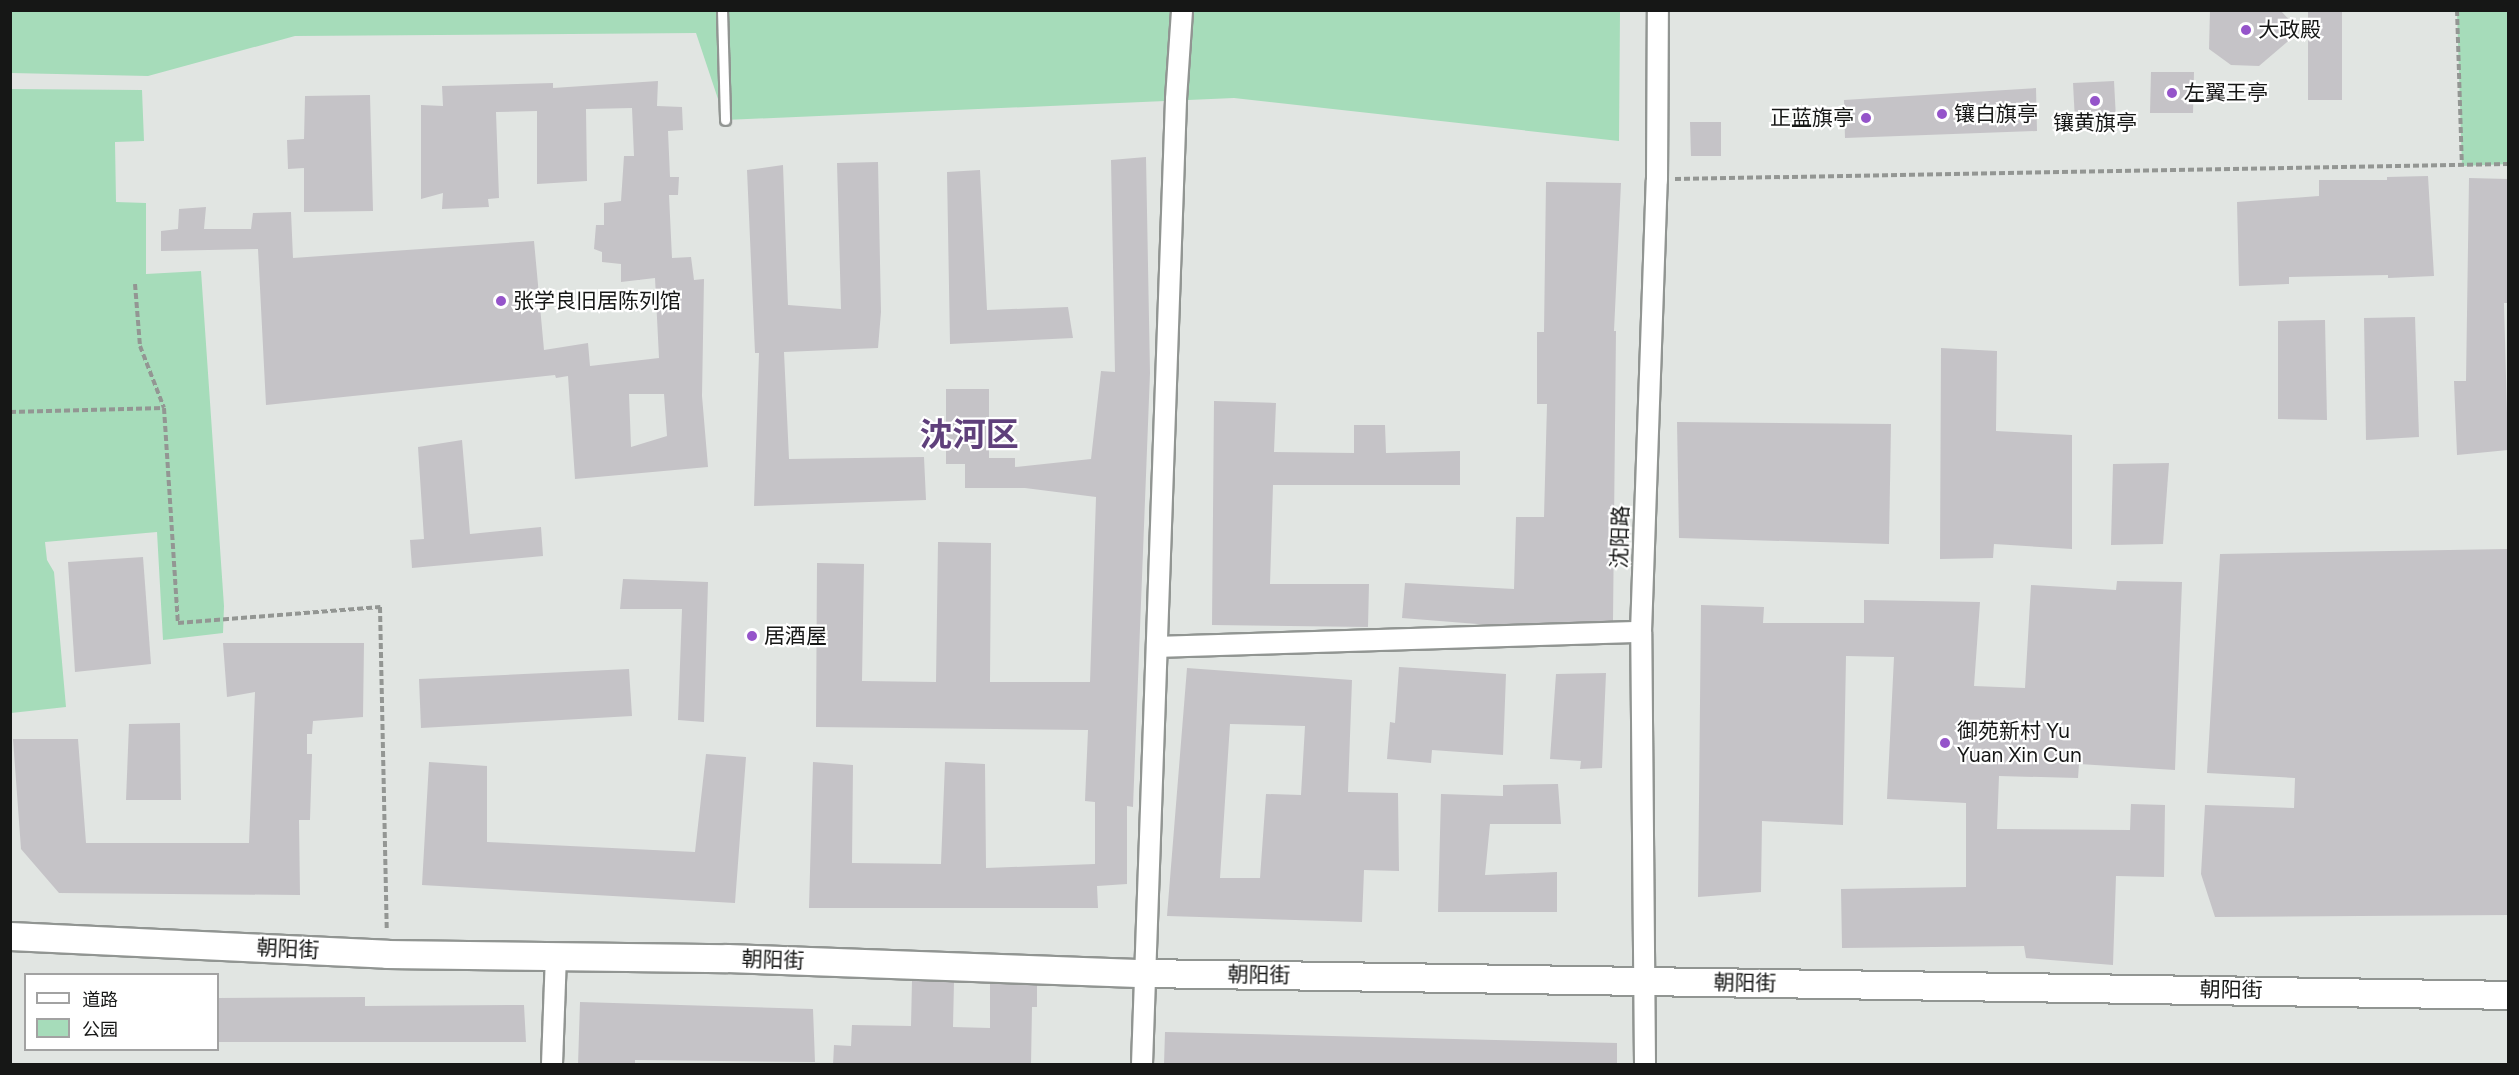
<!DOCTYPE html>
<html>
<head>
<meta charset="utf-8">
<style>
	body { margin:0 }
	#map { position:relative; width:2519px; height:1075px; overflow:hidden; background:#e1e5e2; font-family:Figtree,"Noto Sans SC",sans-serif }
	div>[style] { position:absolute }
	.green>* { inset:0; background:#a6dcba }
	.building>* { inset:0; background:#c5c3c7 }
	.path>* { height:4px; margin-top:-2px; transform-origin:0; background:repeating-linear-gradient(90deg,#939693 0 6px,transparent 0 9px) }
	.roads { filter:drop-shadow(2px 0 #919592) drop-shadow(-2px 0 #919592) drop-shadow(0 2px #919592) drop-shadow(0 -2px #919592) }
	.lane>* { height:9px; margin:-4.5px; padding:0 4.5px; transform-origin:4.5px; border-radius:4.5px; background:#fff }
	.street>* { height:20px; margin:-10px; padding:0 10px; transform-origin:10px; border-radius:10px; background:#fff }
	.secondary>* { height:27px; margin:-13.5px; padding:0 13.5px; transform-origin:13.5px; border-radius:13.5px; background:#fff }
	.dots>* { width:16px; height:16px; translate:-50% -50%; box-sizing:border-box; border:3px solid #fff; border-radius:50% }
	span { translate:-50% -50%; white-space:nowrap; text-align:center; line-height:1.15; -webkit-text-stroke:4.5px #fff; paint-order:stroke }
	.poi-label { font-size:21px; color:#161716 }
	.left { translate:0 -50%; text-align:left }
	.right { translate:-100% -50%; text-align:right }
	.street-label { font-size:21px; color:#161716 }
	.town-label { font-size:33px; color:#5f407b; font-weight:700 }
	.frame { position:absolute; inset:0; border:12px solid #161716; pointer-events:none }
	.legend { position:absolute; left:24px; top:973px; width:195px; height:78px; box-sizing:border-box; background:#fff; border:2px solid #a2a2a2; margin:0; padding:8px 10px; list-style:none; font-size:18px; color:#161716 }
	.legend li { display:flex; align-items:center; gap:12px; height:30px }
	.legend b { width:30px; border:2px solid #a2a2a2 }
</style>
</head>
<body>
<div id="map">
	<div class="green">
		<i style="clip-path:polygon(11px 10px,1620px 11px,1619px 141px,1234px 98px,725px 120px,696px 33px,295px 36px,148px 76px,11px 73px)"></i>
		<i style="clip-path:polygon(2457px 11px,2508px 11px,2508px 164px,2462px 166px)"></i>
		<i style="clip-path:polygon(11px 89px,142px 90px,144px 141px,115px 142px,116px 202px,146px 203px,146px 274px,201px 271px,224px 606px,223px 633px,163px 640px,157px 532px,45px 542px,47px 560px,54px 572px,66px 707px,11px 713px)"></i>
	</div>
	<div class="building">
		<i style="clip-path:polygon(2210px 10px,2280px 10px,2300px 31px,2259px 66px,2231px 65px,2209px 49px)"></i>
		<i style="clip-path:polygon(2308px 10px,2342px 10px,2342px 100px,2308px 100px)"></i>
		<i style="clip-path:polygon(2151px 72px,2194px 72px,2193px 113px,2150px 113px)"></i>
		<i style="clip-path:polygon(evenodd,658px 81px,657px 106px,682px 107px,683px 130px,668px 131px,670px 177px,679px 177px,678px 195px,669px 195px,672px 258px,691px 257px,694px 280px,704px 279px,702px 396px,708px 467px,575px 479px,568px 376px,556px 378px,555px 375px,266px 405px,258px 249px,161px 251px,161px 231px,178px 229px,179px 209px,206px 207px,204px 229px,251px 229px,253px 213px,291px 212px,293px 258px,534px 241px,544px 350px,588px 343px,590px 366px,659px 358px,655px 278px,621px 282px,621px 264px,602px 262px,602px 252px,594px 249px,596px 225px,604px 225px,604px 203px,621px 201px,624px 156px,634px 156px,632px 108px,586px 109px,587px 181px,537px 184px,537px 111px,496px 112px,499px 198px,488px 199px,489px 207px,442px 209px,443px 193px,421px 199px,421px 105px,443px 106px,442px 86px,553px 83px,553px 88px,658px 81px,629px 394px,664px 394px,667px 436px,631px 447px,629px 394px)"></i>
		<i style="clip-path:polygon(2114px 81px,2116px 119px,2075px 121px,2073px 83px)"></i>
		<i style="clip-path:polygon(2036px 88px,2037px 131px,1845px 138px,1844px 100px)"></i>
		<i style="clip-path:polygon(370px 95px,373px 211px,304px 212px,304px 168px,288px 169px,287px 140px,304px 139px,305px 96px)"></i>
		<i style="clip-path:polygon(1690px 122px,1721px 122px,1721px 156px,1691px 156px)"></i>
		<i style="clip-path:polygon(1146px 157px,1150px 373px,1133px 807px,1127px 806px,1127px 884px,1097px 886px,1098px 908px,809px 908px,813px 762px,853px 765px,852px 863px,941px 864px,945px 762px,985px 764px,986px 868px,1095px 864px,1095px 802px,1085px 801px,1088px 730px,816px 727px,817px 563px,864px 564px,862px 681px,936px 682px,938px 542px,991px 543px,990px 682px,1090px 682px,1096px 497px,1025px 488px,965px 488px,965px 464px,946px 464px,946px 389px,989px 389px,989px 458px,1015px 458px,1015px 467px,1091px 459px,1101px 371px,1115px 372px,1111px 160px)"></i>
		<i style="clip-path:polygon(878px 162px,881px 312px,878px 348px,784px 352px,789px 459px,924px 457px,926px 500px,754px 506px,759px 353px,755px 353px,747px 170px,783px 165px,788px 305px,841px 309px,837px 163px)"></i>
		<i style="clip-path:polygon(980px 170px,987px 310px,1068px 307px,1073px 338px,950px 344px,947px 172px)"></i>
		<i style="clip-path:polygon(2428px 176px,2434px 276px,2388px 278px,2388px 275px,2289px 277px,2289px 284px,2239px 286px,2237px 202px,2319px 196px,2319px 180px,2387px 180px,2387px 177px)"></i>
		<i style="clip-path:polygon(2469px 178px,2508px 179px,2508px 303px,2504px 303px,2508px 450px,2457px 455px,2454px 381px,2466px 381px)"></i>
		<i style="clip-path:polygon(1546px 182px,1621px 183px,1614px 331px,1616px 331px,1613px 621px,1490px 625px,1402px 618px,1405px 583px,1514px 589px,1516px 517px,1544px 517px,1547px 404px,1537px 404px,1537px 332px,1544px 332px)"></i>
		<i style="clip-path:polygon(2415px 317px,2419px 437px,2366px 440px,2364px 318px)"></i>
		<i style="clip-path:polygon(2325px 320px,2327px 420px,2278px 419px,2278px 321px)"></i>
		<i style="clip-path:polygon(1941px 348px,1997px 351px,1996px 431px,2072px 435px,2072px 549px,1994px 544px,1993px 558px,1940px 559px)"></i>
		<i style="clip-path:polygon(1214px 401px,1276px 403px,1274px 452px,1354px 453px,1354px 425px,1385px 425px,1386px 453px,1460px 451px,1460px 485px,1273px 485px,1270px 584px,1369px 584px,1368px 627px,1212px 625px)"></i>
		<i style="clip-path:polygon(1677px 422px,1891px 424px,1889px 544px,1679px 538px)"></i>
		<i style="clip-path:polygon(462px 440px,470px 534px,541px 527px,543px 556px,412px 568px,410px 540px,424px 539px,418px 447px)"></i>
		<i style="clip-path:polygon(2169px 463px,2163px 544px,2111px 545px,2113px 464px)"></i>
		<i style="clip-path:polygon(2508px 549px,2508px 915px,2215px 917px,2201px 874px,2205px 805px,2294px 808px,2295px 778px,2207px 773px,2220px 554px)"></i>
		<i style="clip-path:polygon(143px 557px,151px 664px,75px 672px,68px 562px)"></i>
		<i style="clip-path:polygon(623px 579px,708px 582px,704px 722px,678px 720px,682px 609px,620px 609px)"></i>
		<i style="clip-path:polygon(2117px 581px,2182px 582px,2175px 770px,2079px 764px,2078px 778px,1999px 776px,1997px 829px,2130px 830px,2131px 804px,2165px 805px,2164px 877px,2116px 876px,2113px 965px,2026px 958px,2024px 946px,1842px 948px,1841px 889px,1966px 887px,1966px 803px,1887px 799px,1894px 657px,1846px 656px,1843px 825px,1762px 821px,1761px 892px,1698px 897px,1701px 605px,1764px 607px,1763px 623px,1864px 623px,1864px 600px,1980px 602px,1974px 686px,2025px 688px,2031px 585px,2116px 590px)"></i>
		<i style="clip-path:polygon(223px 643px,364px 643px,363px 717px,313px 721px,312px 734px,307px 734px,307px 754px,312px 754px,310px 820px,299px 820px,300px 895px,59px 893px,21px 849px,13px 739px,78px 739px,86px 843px,249px 843px,255px 692px,227px 697px)"></i>
		<i style="clip-path:polygon(1399px 667px,1506px 674px,1503px 755px,1432px 750px,1431px 763px,1387px 759px,1390px 722px,1395px 723px)"></i>
		<i style="clip-path:polygon(evenodd,1187px 668px,1352px 680px,1348px 792px,1398px 793px,1399px 871px,1364px 870px,1362px 922px,1167px 916px,1187px 668px,1230px 724px,1305px 726px,1301px 795px,1266px 794px,1260px 878px,1220px 878px,1230px 724px)"></i>
		<i style="clip-path:polygon(629px 669px,632px 716px,421px 728px,419px 679px)"></i>
		<i style="clip-path:polygon(1606px 673px,1602px 768px,1580px 769px,1581px 761px,1550px 759px,1556px 674px)"></i>
		<i style="clip-path:polygon(180px 723px,181px 800px,126px 800px,129px 724px)"></i>
		<i style="clip-path:polygon(706px 754px,746px 757px,735px 903px,422px 885px,429px 762px,487px 766px,487px 842px,695px 852px)"></i>
		<i style="clip-path:polygon(1558px 784px,1561px 824px,1490px 824px,1485px 875px,1557px 872px,1557px 912px,1438px 912px,1441px 794px,1503px 796px,1503px 785px)"></i>
		<i style="clip-path:polygon(912px 980px,954px 982px,953px 1027px,990px 1028px,990px 983px,1037px 985px,1037px 1007px,1032px 1007px,1031px 1065px,833px 1065px,834px 1045px,851px 1046px,852px 1025px,911px 1026px)"></i>
		<i style="clip-path:polygon(365px 997px,365px 1006px,524px 1005px,526px 1042px,218px 1042px,218px 998px)"></i>
		<i style="clip-path:polygon(580px 1002px,813px 1009px,815px 1062px,635px 1060px,635px 1065px,578px 1065px)"></i>
		<i style="clip-path:polygon(1165px 1032px,1617px 1043px,1617px 1065px,1164px 1065px)"></i>
	</div>
	<div class="path">
		<i style="left:2457px;top:10px;width:156px;rotate:88.2deg"></i>
		<i style="left:1675px;top:179px;width:833px;rotate:-1.03deg"></i>
		<i style="left:135px;top:284px;width:62px;rotate:85.4deg"></i>
		<i style="left:140px;top:346px;width:66px;rotate:68.8deg"></i>
		<i style="left:164px;top:408px;width:215px;rotate:86.3deg"></i>
		<i style="left:178px;top:623px;width:203px;rotate:-4.5deg"></i>
		<i style="left:380px;top:607px;width:322px;rotate:88.8deg"></i>
		<i style="left:10px;top:412px;width:154px;rotate:-1.5deg"></i>
	</div>
	<div class="roads">
		<div class="lane">
			<i style="left:722px;top:10px;width:110px;rotate:88.4deg"></i>
		</div>
		<div class="street">
			<i style="left:1157px;top:647px;width:484px;rotate:-1.8deg"></i>
			<i style="left:552px;top:1064px;width:108px;rotate:-87.9deg"></i>
			<i style="left:1142px;top:1064px;width:966px;rotate:-87.98deg"></i>
			<i style="left:1176px;top:99px;width:89px;rotate:-86.1deg"></i>
			<i style="left:1645px;top:1064px;width:432px;rotate:-90.5deg"></i>
			<i style="left:1641px;top:632px;width:452px;rotate:-88deg"></i>
			<i style="left:1657px;top:180px;width:170px;rotate:-89.7deg"></i>
		</div>
		<div class="secondary">
			<i style="left:10px;top:936px;width:377px;rotate:2.7deg"></i>
			<i style="left:387px;top:954px;width:340px;rotate:0.7deg"></i>
			<i style="left:727px;top:958px;width:417px;rotate:2.1deg"></i>
			<i style="left:1144px;top:973px;width:1364px;rotate:0.92deg"></i>
		</div>
	</div>
	<div class="dots">
		<i style="left:2246px;top:30px;background:#9554ca"></i>
		<i style="left:2172px;top:93px;background:#9554ca"></i>
		<i style="left:2095px;top:101px;background:#9554ca"></i>
		<i style="left:1942px;top:114px;background:#9554ca"></i>
		<i style="left:1866px;top:118px;background:#9554ca"></i>
		<i style="left:501px;top:301px;background:#9554ca"></i>
		<i style="left:752px;top:636px;background:#9554ca"></i>
		<i style="left:1945px;top:743px;background:#9554ca"></i>
	</div>
	<div class="poi-label">
		<span class="left" style="left:2258px;top:30px">大政殿</span>
		<span class="left" style="left:2184px;top:93px">左翼王亭</span>
		<span class="left" style="left:1954px;top:114px">镶白旗亭</span>
		<span class="right" style="left:1854px;top:118px">正蓝旗亭</span>
		<span style="left:2095px;top:123px">镶黄旗亭</span>
		<span class="left" style="left:513px;top:301px">张学良旧居陈列馆</span>
		<span class="left" style="left:764px;top:636px">居酒屋</span>
		<span class="left" style="left:1957px;top:743px">御苑新村 Yu<br>Yuan Xin Cun</span>
	</div>
	<div class="street-label">
		<span style="left:1620px;top:537px;rotate:-88deg">沈阳路</span>
		<span style="left:288px;top:949px;rotate:3deg">朝阳街</span>
		<span style="left:773px;top:960px;rotate:2deg">朝阳街</span>
		<span style="left:1259px;top:975px;rotate:1deg">朝阳街</span>
		<span style="left:1745px;top:983px;rotate:1deg">朝阳街</span>
		<span style="left:2231px;top:990px;rotate:1deg">朝阳街</span>
	</div>
	<div class="town-label">
		<span style="left:969px;top:435px">沈河区</span>
	</div>
	<div class="frame"></div>
	<ul class="legend">
	<li><b style="height:8px;background:#fff"></b>道路</li>
	<li><b style="height:16px;background:#a6dcba"></b>公园</li>
	</ul>
</div>
</body>
</html>
